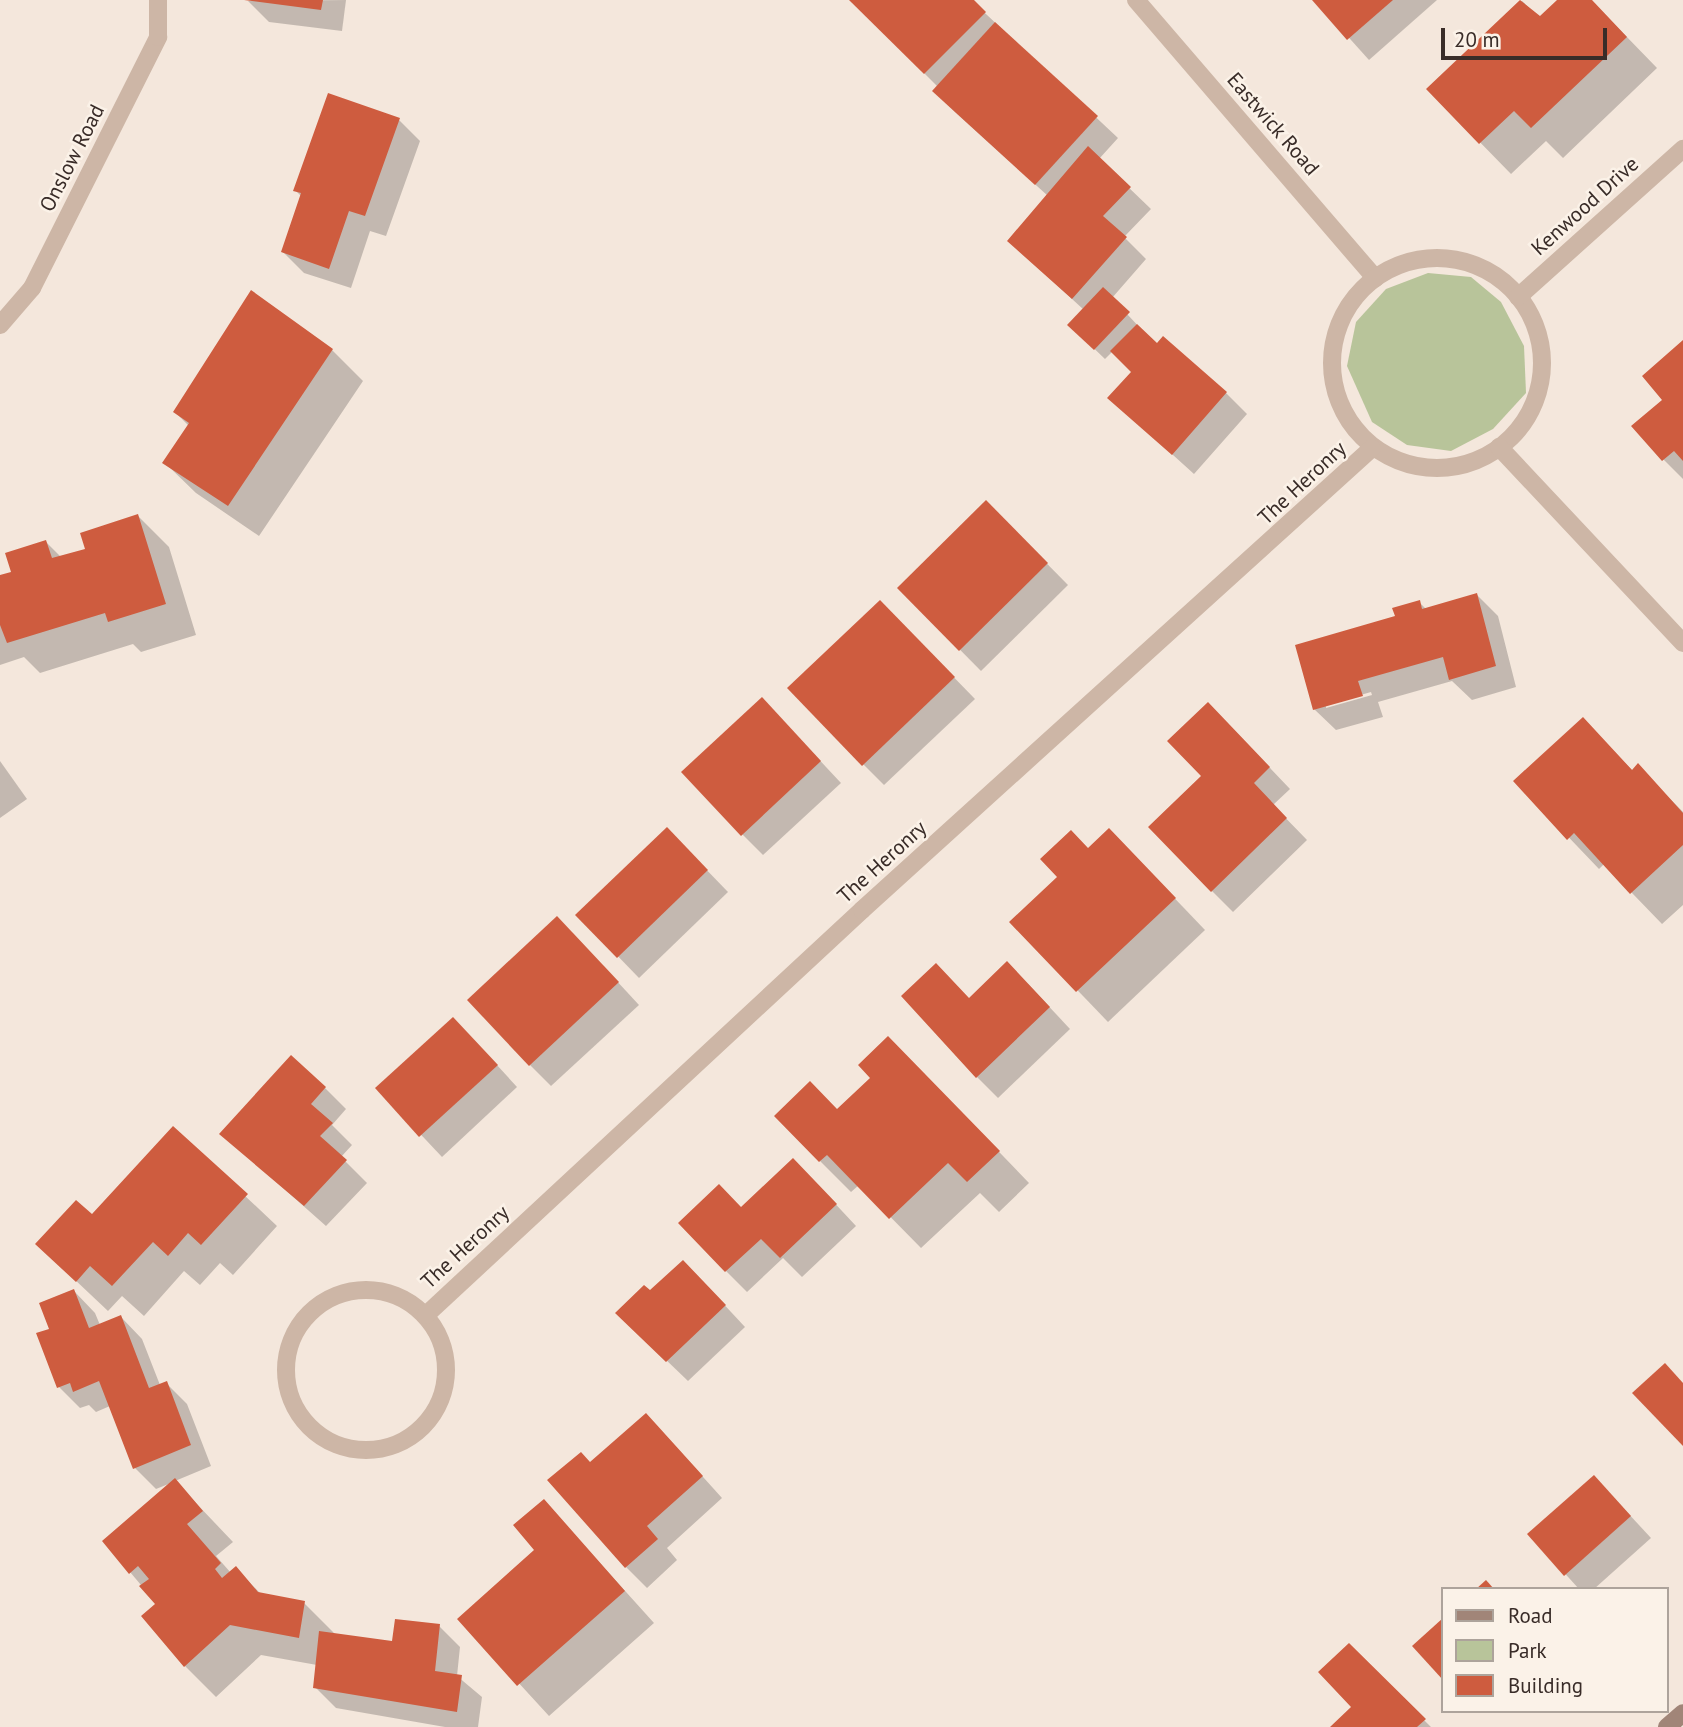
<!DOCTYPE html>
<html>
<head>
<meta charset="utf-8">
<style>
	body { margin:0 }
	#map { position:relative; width:1683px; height:1727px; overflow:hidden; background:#f4e7dc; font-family:"PT Sans",sans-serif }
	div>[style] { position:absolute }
	.green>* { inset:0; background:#b8c49a }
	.shadow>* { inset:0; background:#0003 }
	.building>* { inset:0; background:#ce5c3f }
	.street>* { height:18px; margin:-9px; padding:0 9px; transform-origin:9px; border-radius:9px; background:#cdb6a6 }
	.street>.ring { margin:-9px; padding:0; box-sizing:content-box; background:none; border:18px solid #cdb6a6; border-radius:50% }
	.secondary>* { height:18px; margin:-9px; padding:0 9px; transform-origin:9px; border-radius:9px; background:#a18578 }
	span { translate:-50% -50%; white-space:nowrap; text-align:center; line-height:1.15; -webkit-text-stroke:5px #fbf2e8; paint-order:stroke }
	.street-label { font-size:21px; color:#392c28 }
	.legend { position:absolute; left:1441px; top:1587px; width:228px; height:126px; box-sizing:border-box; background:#fbf2e8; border:2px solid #ada39b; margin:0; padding:9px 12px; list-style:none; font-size:21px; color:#392c28 }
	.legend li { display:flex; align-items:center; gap:14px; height:35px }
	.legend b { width:35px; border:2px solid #ada39b }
	.scale { position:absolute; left:1441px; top:28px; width:166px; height:32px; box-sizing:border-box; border:4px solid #392c28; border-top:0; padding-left:9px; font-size:21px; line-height:24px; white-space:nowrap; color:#392c28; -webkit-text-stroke:5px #fbf2e8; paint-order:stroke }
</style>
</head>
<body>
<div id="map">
	<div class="green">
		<i style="clip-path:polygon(1428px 273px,1471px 277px,1501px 302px,1524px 346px,1526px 393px,1493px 429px,1451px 451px,1407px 445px,1372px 422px,1347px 366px,1356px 322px,1386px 289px)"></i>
	</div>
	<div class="shadow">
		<i style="clip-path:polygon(346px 0,342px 31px,269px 22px,248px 1px)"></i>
		<i style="clip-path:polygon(851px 0,971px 0,1118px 138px,1099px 159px,1151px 209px,1124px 237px,1146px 259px,1112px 298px,1157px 346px,1226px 393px,1247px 414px,1194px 474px,1110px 398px,1133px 372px,1113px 351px,1105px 359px,1080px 335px,1084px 310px,1009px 241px,1048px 196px,955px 112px,934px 91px,938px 87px)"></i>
		<i style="clip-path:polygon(1315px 0,1437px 0,1369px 60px)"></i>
		<i style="clip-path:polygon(1560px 0,1591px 0,1657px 68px,1563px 158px,1546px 141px,1511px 174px,1428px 89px,1522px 1px,1540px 18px)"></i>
		<i style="clip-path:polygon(399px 120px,420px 141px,386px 236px,370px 231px,351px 288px,304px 273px,283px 252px,302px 197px,295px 190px)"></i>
		<i style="clip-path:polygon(252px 293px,332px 350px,363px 381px,259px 536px,196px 493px,165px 463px,189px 426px,175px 412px)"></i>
		<i style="clip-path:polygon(1683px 343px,1683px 479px,1663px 459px,1664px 400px)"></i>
		<i style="clip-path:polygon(986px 502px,1068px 585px,981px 671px,899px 588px)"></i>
		<i style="clip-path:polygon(138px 516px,169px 547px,196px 635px,141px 652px,133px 644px,40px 673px,24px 657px,0 665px,0 577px,13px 573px,46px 542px,61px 557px,88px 550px)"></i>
		<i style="clip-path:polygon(evenodd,1477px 595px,1498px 616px,1516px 687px,1472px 700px,1452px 681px,1378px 702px,1383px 717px,1336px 730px,1314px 709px,1419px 602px,1427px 610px,1477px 595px,1371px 692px,1372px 695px,1326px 708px,1326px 705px,1371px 692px)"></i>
		<i style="clip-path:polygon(901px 623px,975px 699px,884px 785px,863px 764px)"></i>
		<i style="clip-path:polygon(1583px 719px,1633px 771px,1638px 766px,1683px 812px,1683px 905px,1662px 924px,1604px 864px,1599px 869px,1515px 781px)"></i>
		<i style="clip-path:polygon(783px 721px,841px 783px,763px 855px,742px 834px)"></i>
		<i style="clip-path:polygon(1229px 725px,1290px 789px,1273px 805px,1307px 840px,1233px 912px,1212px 891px,1203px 776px)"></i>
		<i style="clip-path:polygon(0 761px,27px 799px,0 818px)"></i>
		<i style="clip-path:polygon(667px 829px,728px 892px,639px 978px,578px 915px)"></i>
		<i style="clip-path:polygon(1088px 850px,1139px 861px,1205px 930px,1108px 1022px,1012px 922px)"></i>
		<i style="clip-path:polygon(578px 939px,639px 1005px,551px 1086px,530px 1065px)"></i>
		<i style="clip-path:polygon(1028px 984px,1070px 1029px,998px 1098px,977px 1077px,969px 1000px)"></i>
		<i style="clip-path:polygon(474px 1040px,517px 1087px,442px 1157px,377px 1088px)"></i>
		<i style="clip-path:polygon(919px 1069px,1029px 1183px,999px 1212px,980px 1193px,921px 1248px,859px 1185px,851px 1192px,820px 1161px,838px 1111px)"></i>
		<i style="clip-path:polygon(325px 1088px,346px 1109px,332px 1125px,352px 1145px,341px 1157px,367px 1183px,326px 1226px,222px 1134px)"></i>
		<i style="clip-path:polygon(173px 1128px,277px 1226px,233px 1275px,220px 1263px,200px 1285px,184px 1271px,144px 1316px,122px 1296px,108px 1311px,37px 1244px,92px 1217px)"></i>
		<i style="clip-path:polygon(814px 1181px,856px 1226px,802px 1277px,783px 1258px,747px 1292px,726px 1271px,741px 1209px)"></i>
		<i style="clip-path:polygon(704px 1283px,745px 1327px,688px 1381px,638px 1333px,650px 1293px)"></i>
		<i style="clip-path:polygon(74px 1291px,95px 1313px,100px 1325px,121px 1317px,142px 1339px,160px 1385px,166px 1383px,187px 1404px,211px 1466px,175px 1481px,233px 1542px,216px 1556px,231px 1573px,236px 1569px,262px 1595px,304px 1603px,335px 1634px,394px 1643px,439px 1626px,460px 1647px,457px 1676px,482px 1697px,478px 1727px,445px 1727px,336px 1708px,315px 1687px,317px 1665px,261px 1655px,216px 1697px,185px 1666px,157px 1604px,130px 1572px,171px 1483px,156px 1489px,135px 1468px,110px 1406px,96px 1412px,89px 1405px,80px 1408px,59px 1387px,51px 1330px)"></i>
		<i style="clip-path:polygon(667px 1437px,722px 1498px,667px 1548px,677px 1560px,647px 1588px,626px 1567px,591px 1464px)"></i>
		<i style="clip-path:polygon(1614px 1498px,1651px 1538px,1594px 1589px,1579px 1589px,1530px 1535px)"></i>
		<i style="clip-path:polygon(544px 1501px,654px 1623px,549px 1716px,460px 1619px,537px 1551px)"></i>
		<i style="clip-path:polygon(1349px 1646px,1431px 1727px,1332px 1727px,1354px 1707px)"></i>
	</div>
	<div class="building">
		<i style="clip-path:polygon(244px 0,323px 0,321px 10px)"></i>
		<i style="clip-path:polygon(849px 0,974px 0,986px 12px,924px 74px)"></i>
		<i style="clip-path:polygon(1312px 0,1393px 0,1347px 40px)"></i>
		<i style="clip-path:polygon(1520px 0,1540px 16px,1557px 0,1592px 0,1627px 37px,1531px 128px,1514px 111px,1479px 144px,1426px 89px)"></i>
		<i style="clip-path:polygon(995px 22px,1098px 116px,1035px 185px,932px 91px)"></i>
		<i style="clip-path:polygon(328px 93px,400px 118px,365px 216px,349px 211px,329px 269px,281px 252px,301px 193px,293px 191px)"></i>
		<i style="clip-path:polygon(1088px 146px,1131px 187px,1103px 216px,1127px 237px,1072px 299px,1007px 241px)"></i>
		<i style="clip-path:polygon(1103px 287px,1130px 312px,1094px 350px,1067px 325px)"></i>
		<i style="clip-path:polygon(251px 290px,333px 349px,228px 506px,162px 463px,189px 423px,173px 412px)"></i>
		<i style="clip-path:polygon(1137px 324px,1157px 343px,1163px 336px,1227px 392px,1172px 455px,1107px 398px,1131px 372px,1110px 351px)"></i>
		<i style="clip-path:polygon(1683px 340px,1683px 461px,1674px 451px,1662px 461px,1631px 426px,1662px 400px,1642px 376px)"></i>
		<i style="clip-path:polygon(986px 500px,1048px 563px,959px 651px,897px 588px)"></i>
		<i style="clip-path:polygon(138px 514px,166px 604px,108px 622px,105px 613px,7px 643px,0 625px,0 575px,11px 572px,5px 553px,46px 540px,52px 558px,85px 549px,80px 533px)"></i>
		<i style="clip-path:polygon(1477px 593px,1496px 666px,1449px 680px,1443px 657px,1358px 681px,1363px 696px,1313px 710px,1295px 645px,1395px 616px,1392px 608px,1420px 600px,1422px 609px)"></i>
		<i style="clip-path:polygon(880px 600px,955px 677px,862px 766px,787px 688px)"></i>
		<i style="clip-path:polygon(762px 697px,821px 761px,741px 836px,681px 772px)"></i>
		<i style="clip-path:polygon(1208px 702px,1270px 767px,1254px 783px,1287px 818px,1211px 892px,1148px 827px,1201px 776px,1167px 741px)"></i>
		<i style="clip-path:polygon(1583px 717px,1632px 770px,1638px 763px,1683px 813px,1683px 845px,1630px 894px,1574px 833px,1567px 840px,1513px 781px)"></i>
		<i style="clip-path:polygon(667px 827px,708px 870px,617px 958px,575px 915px)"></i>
		<i style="clip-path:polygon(1109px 828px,1176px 898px,1076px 992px,1009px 922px,1057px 877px,1040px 859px,1071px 830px,1088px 848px)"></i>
		<i style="clip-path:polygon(557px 916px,619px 982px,529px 1066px,467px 1000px)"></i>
		<i style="clip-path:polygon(1007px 961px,1050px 1007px,976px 1078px,901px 996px,936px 963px,969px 998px)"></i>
		<i style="clip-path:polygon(453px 1017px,498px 1065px,419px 1137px,375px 1088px)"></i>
		<i style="clip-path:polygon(888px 1036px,1000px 1151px,967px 1182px,948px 1163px,889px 1219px,827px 1155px,819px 1162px,774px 1116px,810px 1081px,837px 1109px,870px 1078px,858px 1065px)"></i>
		<i style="clip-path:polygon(291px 1055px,326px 1087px,311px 1104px,333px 1123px,320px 1136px,347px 1160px,304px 1206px,219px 1134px)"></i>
		<i style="clip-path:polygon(173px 1126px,248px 1194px,201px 1245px,188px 1233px,168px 1256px,153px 1242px,112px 1286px,90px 1266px,76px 1282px,35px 1244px,76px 1200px,92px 1214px)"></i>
		<i style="clip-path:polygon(793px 1158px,837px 1204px,780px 1258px,761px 1239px,725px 1272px,678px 1223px,719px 1184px,741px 1207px)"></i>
		<i style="clip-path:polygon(683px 1260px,726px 1305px,666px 1362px,615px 1313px,644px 1285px,650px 1290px)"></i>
		<i style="clip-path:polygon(74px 1289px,89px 1328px,121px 1315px,149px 1388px,167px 1381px,191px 1445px,133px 1469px,99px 1381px,73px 1392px,70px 1383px,57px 1388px,36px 1333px,49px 1329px,39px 1303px)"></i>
		<i style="clip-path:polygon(1665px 1363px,1683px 1383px,1683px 1446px,1632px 1393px)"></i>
		<i style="clip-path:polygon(646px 1413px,703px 1476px,647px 1526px,658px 1539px,625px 1568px,547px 1480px,581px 1452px,590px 1462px)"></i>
		<i style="clip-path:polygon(1594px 1475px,1631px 1516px,1564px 1576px,1527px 1534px)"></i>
		<i style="clip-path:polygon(175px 1478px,203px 1511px,187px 1524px,221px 1563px,215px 1569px,222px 1578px,236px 1566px,258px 1592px,305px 1601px,299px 1638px,230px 1625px,184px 1667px,141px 1616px,155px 1604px,139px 1586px,149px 1579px,138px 1566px,129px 1574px,102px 1541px)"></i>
		<i style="clip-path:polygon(544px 1499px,625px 1591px,517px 1686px,457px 1619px,534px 1550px,513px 1525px)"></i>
		<i style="clip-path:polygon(1486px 1580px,1494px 1589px,1476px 1589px)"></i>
		<i style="clip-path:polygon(1443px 1618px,1443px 1680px,1412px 1646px)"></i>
		<i style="clip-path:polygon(395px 1619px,440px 1624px,435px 1671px,462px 1675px,457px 1712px,313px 1688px,319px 1631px,392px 1641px)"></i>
		<i style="clip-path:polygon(1349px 1643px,1426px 1719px,1417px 1727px,1330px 1727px,1351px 1707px,1318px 1672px)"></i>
	</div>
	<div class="street">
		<i style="left:1136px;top:0;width:367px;rotate:49.3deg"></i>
		<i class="ring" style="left:1332px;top:258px;width:192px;height:192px"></i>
		<i style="left:1518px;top:297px;width:222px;rotate:-41.9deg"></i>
		<i style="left:0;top:325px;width:49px;rotate:-49.1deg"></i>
		<i style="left:32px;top:288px;width:281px;rotate:-63.3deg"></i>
		<i style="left:158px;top:37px;width:37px;rotate:-90deg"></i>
		<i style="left:1499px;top:447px;width:269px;rotate:46.8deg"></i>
		<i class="ring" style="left:286px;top:1290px;width:142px;height:142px"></i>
		<i style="left:426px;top:1315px;width:595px;rotate:-42.89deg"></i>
		<i style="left:862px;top:910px;width:688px;rotate:-42.17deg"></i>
	</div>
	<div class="secondary">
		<i style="left:1667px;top:1727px;width:21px;rotate:-41deg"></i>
	</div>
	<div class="street-label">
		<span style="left:1273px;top:124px;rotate:49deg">Eastwick Road</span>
		<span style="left:72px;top:158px;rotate:-63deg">Onslow Road</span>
		<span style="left:1585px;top:206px;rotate:-42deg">Kenwood Drive</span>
		<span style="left:1302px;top:483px;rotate:-43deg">The Heronry</span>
		<span style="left:882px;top:862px;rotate:-42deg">The Heronry</span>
		<span style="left:465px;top:1247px;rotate:-43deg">The Heronry</span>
	</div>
	<ul class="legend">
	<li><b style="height:9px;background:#a18578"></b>Road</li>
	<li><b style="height:19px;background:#b8c49a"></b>Park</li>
	<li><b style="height:19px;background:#ce5c3f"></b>Building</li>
	</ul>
	<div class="scale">20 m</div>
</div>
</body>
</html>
